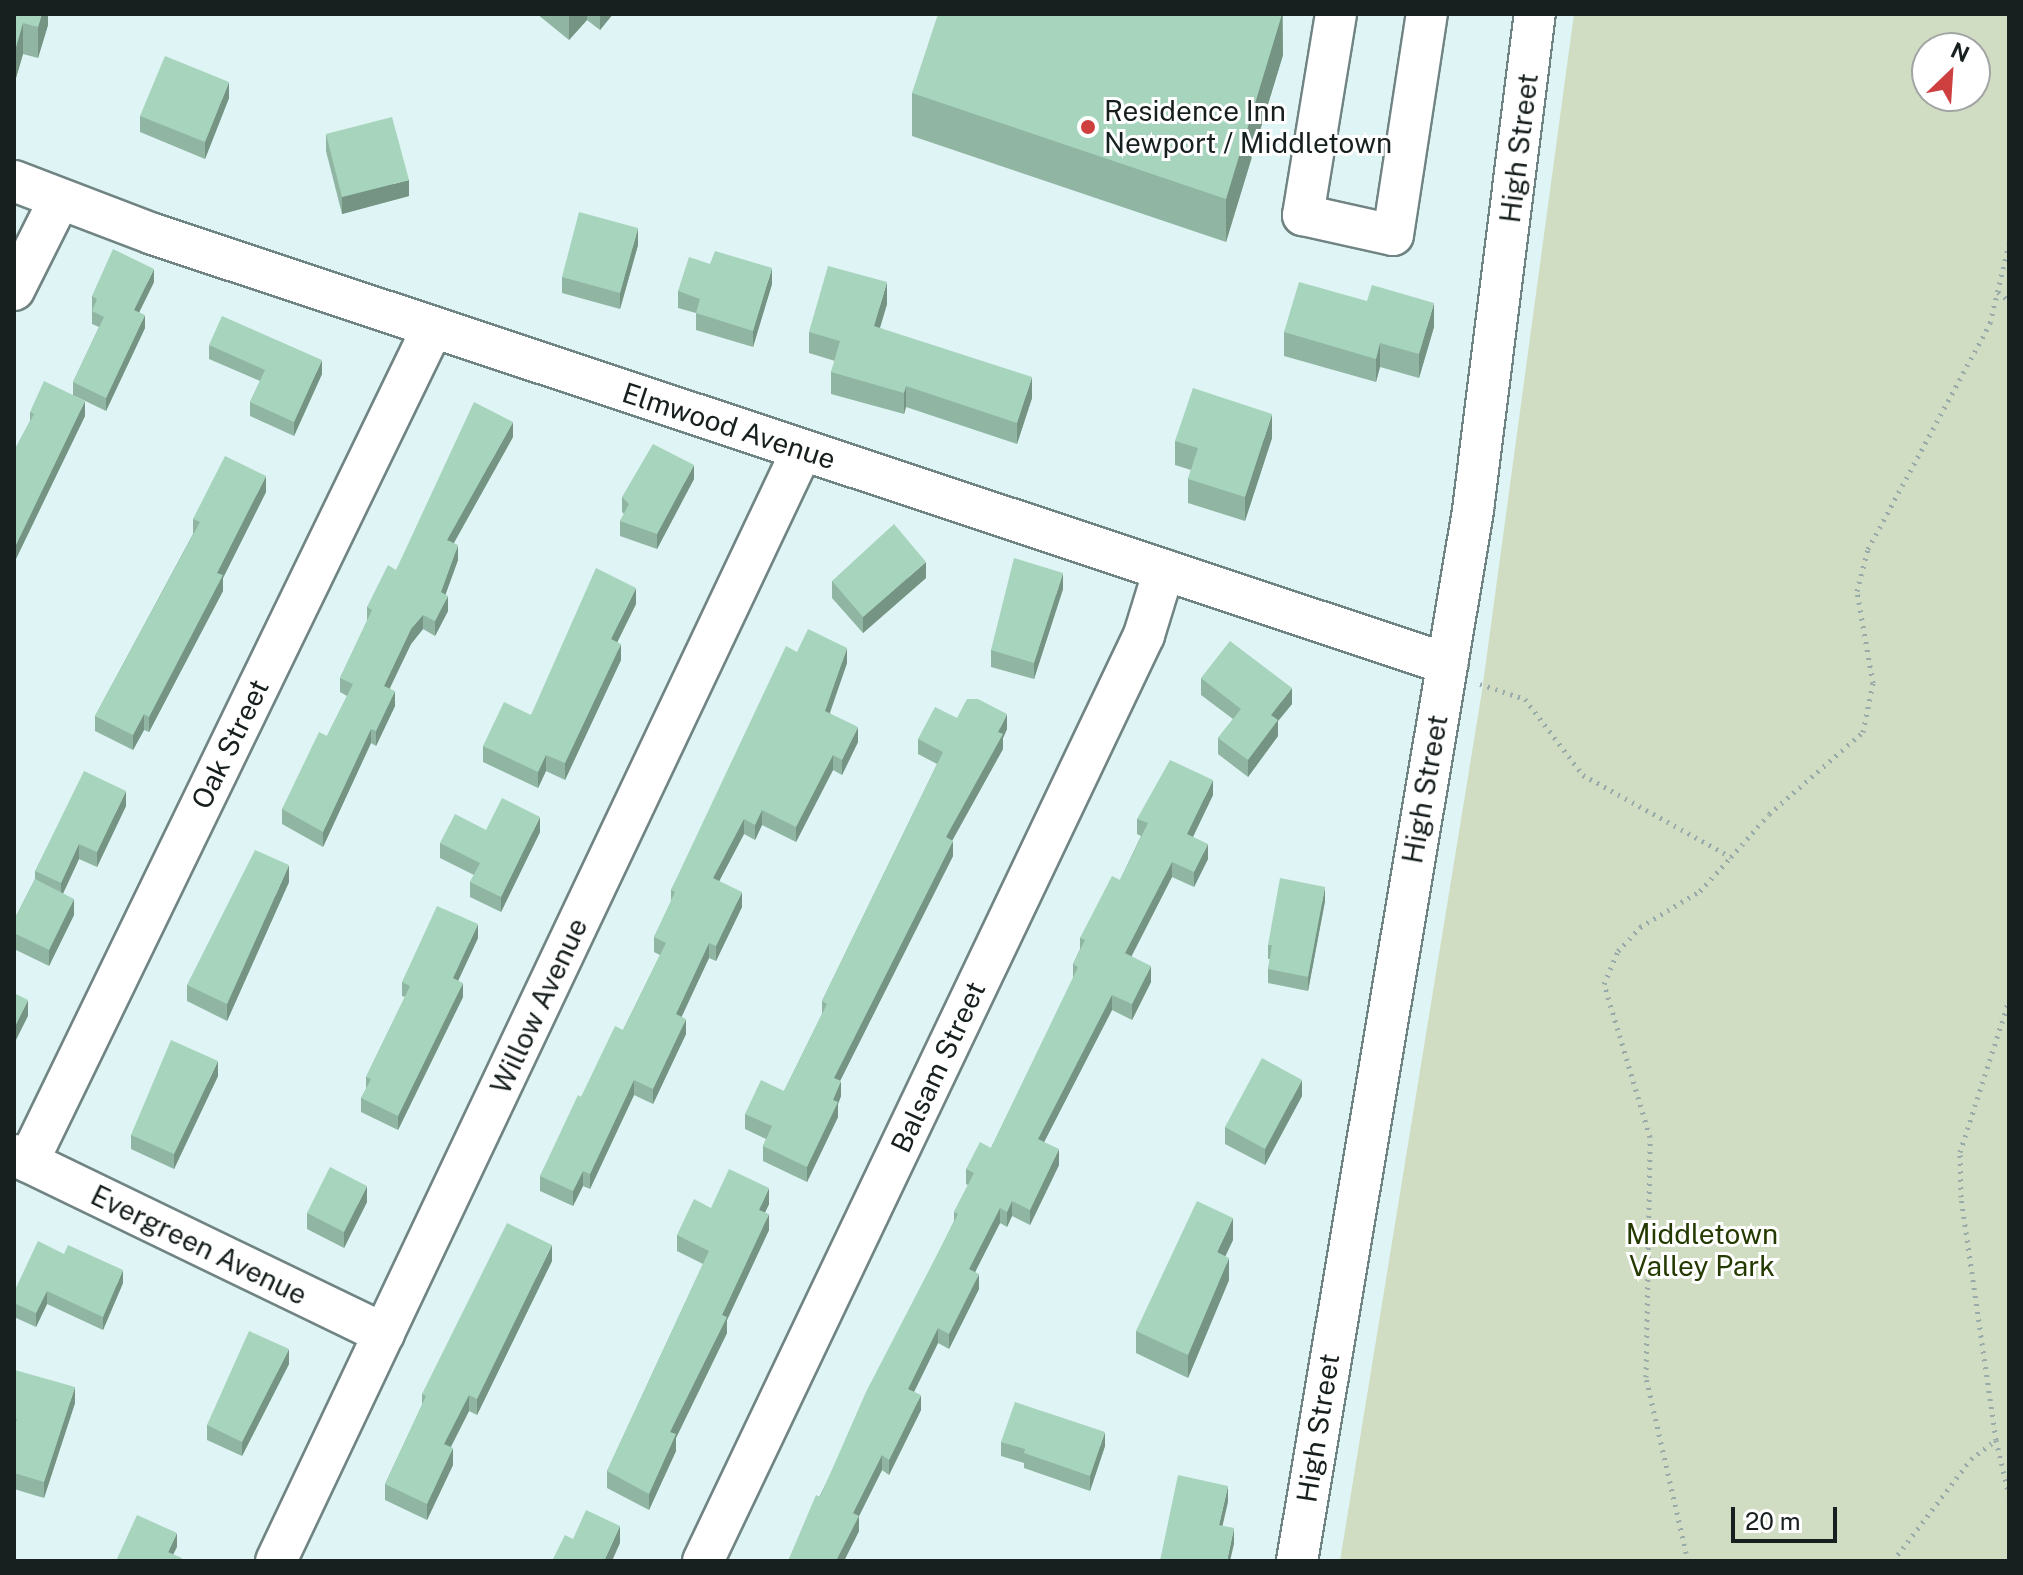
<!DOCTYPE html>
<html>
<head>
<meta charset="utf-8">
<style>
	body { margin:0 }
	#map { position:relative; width:2023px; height:1575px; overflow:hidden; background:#dff4f4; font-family:"Public Sans",sans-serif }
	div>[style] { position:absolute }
	.green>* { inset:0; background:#d0ddc2 }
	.path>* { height:5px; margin-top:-2.5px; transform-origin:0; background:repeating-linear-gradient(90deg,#9aa 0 2px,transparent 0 8px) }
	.roads { filter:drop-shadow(2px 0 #718484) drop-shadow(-2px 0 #718484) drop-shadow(0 2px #718484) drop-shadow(0 -2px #718484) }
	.minor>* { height:40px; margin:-20px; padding:0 20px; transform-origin:20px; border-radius:20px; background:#fff }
	.wall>* { inset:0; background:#90b6a3 }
	.shaded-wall>* { inset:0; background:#759484 }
	.building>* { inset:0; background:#a7d4bd }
	.dots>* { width:22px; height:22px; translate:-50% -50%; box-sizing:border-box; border:4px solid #fff; border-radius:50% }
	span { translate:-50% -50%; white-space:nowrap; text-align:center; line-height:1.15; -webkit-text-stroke:6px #fff; paint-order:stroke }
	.poi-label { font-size:28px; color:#181f1f }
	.left { translate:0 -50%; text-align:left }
	.street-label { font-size:28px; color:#181f1f }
	.park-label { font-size:28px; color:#253a00 }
	.frame { position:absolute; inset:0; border:16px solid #181f1f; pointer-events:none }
	.north { position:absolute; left:1911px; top:32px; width:80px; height:80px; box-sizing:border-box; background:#fff; border:2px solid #a3a5a5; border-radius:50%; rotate:25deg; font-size:22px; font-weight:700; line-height:32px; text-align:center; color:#181f1f }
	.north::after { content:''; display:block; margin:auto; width:28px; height:36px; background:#ce3f40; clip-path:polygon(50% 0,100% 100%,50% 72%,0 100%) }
	.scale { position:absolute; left:1731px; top:1507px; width:106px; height:36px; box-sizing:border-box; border:4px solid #181f1f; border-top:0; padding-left:10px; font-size:24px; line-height:28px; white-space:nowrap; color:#181f1f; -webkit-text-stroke:6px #fff; paint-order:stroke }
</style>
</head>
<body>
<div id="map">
	<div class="green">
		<i style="clip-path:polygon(evenodd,1574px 14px,2009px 14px,2009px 1561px,1340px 1561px,1482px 691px,1574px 14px,1927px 48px,1975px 48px,1975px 96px,1927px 96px,1927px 48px)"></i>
	</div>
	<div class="path">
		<i style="left:1998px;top:292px;width:14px;rotate:39deg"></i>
		<i style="left:1480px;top:684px;width:47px;rotate:18.4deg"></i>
		<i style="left:1525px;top:699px;width:96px;rotate:52.7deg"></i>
		<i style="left:1583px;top:775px;width:169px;rotate:29deg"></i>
		<i style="left:1731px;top:857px;width:57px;rotate:-48.5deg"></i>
		<i style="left:1769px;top:814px;width:125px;rotate:-41.1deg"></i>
		<i style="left:1863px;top:732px;width:50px;rotate:-78.5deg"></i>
		<i style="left:1873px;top:683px;width:93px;rotate:-99.9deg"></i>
		<i style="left:1857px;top:591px;width:43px;rotate:-75.3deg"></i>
		<i style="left:1868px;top:549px;width:257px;rotate:-61.6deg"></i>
		<i style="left:1990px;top:323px;width:81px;rotate:-76.5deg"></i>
		<i style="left:1996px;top:1440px;width:57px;rotate:76.7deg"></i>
		<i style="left:1688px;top:1561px;width:189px;rotate:-102.9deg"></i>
		<i style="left:1646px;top:1377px;width:240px;rotate:-89deg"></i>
		<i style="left:1650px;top:1137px;width:160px;rotate:-106.7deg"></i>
		<i style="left:1604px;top:984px;width:36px;rotate:-67deg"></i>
		<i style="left:1618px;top:951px;width:33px;rotate:-47deg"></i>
		<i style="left:1640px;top:927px;width:70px;rotate:-31deg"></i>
		<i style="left:1700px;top:891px;width:46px;rotate:-47.6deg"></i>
		<i style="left:1893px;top:1561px;width:128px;rotate:-52.6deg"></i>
		<i style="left:1971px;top:1459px;width:31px;rotate:-37deg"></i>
		<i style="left:1996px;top:1440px;width:246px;rotate:-98.2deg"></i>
		<i style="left:1961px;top:1197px;width:45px;rotate:-91.3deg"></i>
		<i style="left:1960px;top:1152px;width:160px;rotate:-72.1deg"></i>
	</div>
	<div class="roads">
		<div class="minor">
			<i style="left:1336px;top:14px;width:204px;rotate:99.3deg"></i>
			<i style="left:1303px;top:215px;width:92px;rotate:12.5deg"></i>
			<i style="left:1393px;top:235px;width:224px;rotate:-81.3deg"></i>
			<i style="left:14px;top:181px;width:149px;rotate:20.9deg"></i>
			<i style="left:153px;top:234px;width:1364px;rotate:18.38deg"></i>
			<i style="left:14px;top:290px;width:101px;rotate:-63.4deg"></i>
			<i style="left:14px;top:1155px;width:411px;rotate:25.8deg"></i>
			<i style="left:28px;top:1162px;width:928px;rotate:-64.13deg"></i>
			<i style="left:276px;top:1561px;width:1229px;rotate:-64.66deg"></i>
			<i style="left:703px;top:1561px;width:1026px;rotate:-64.53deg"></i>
			<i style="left:1144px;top:635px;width:68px;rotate:-72.9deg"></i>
			<i style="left:1297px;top:1561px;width:1066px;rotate:-80.49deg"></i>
			<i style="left:1473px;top:510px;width:500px;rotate:-82.9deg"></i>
		</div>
	</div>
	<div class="wall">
		<i style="clip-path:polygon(14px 14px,48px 14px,48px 25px,38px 58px,23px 54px,16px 78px,14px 77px)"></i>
		<i style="clip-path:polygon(537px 14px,613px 14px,600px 30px,587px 20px,569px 40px)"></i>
		<i style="clip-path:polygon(1283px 14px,1283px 55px,1226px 242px,912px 136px,912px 93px)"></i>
		<i style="clip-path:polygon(229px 98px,205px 159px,140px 132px,140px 116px)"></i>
		<i style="clip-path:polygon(326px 134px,409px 196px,342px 214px,326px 151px)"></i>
		<i style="clip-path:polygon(638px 245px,620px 309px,562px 293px,562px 277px)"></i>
		<i style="clip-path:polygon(710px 264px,772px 284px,753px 347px,696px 330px,696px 313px,678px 308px,678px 291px)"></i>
		<i style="clip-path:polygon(154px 282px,139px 312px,145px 328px,106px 411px,75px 396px,85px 416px,14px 563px,14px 451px,30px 421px,30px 412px,73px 395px,73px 382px,99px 327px,92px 324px,92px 296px)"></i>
		<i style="clip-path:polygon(887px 304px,880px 328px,1032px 398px,1017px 444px,906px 407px,904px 414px,831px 394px,831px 372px,835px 361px,809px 353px,809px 332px)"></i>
		<i style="clip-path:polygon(1434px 327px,1419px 378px,1380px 367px,1376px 382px,1284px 356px,1284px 332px)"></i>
		<i style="clip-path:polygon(209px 345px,322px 374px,294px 436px,250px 416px,250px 402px,260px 381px,209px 359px)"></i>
		<i style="clip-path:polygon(513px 437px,454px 543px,458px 560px,445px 595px,448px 611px,435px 636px,423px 629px,411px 644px,390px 688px,395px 706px,376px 746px,371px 743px,323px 847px,282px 824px,282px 809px,327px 736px,347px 696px,340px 692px,340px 678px,367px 621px,367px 607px,396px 570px)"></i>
		<i style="clip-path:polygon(1272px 438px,1245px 521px,1188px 503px,1188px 479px,1191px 470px,1175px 465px,1175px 441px)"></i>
		<i style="clip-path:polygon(694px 479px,657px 549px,620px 536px,620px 521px,624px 514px,622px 512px,622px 497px)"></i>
		<i style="clip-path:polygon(266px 492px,223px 578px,223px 591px,149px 732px,144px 730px,133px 750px,95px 731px,95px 716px,193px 534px,193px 519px)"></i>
		<i style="clip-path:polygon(926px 578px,863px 633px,832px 598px,832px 581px)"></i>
		<i style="clip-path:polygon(1063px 589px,1034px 679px,991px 667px,991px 650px)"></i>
		<i style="clip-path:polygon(636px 604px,617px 642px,621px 660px,565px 780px,546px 771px,538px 788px,483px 762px,483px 746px,531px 715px)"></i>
		<i style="clip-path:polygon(797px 652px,847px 663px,830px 713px,858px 742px,842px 775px,833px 770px,796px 842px,762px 825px,755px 840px,744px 834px,719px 881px,742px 907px,716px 961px,709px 958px,681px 1017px,686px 1034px,653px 1104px,634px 1095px,590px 1189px,583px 1186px,573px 1206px,540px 1191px,540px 1176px,581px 1097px,623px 1030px,660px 955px,654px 952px,654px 937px,671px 902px,671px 890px)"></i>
		<i style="clip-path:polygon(1201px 678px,1292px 704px,1278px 721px,1278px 736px,1248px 777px,1218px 754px,1218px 738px,1233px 719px,1201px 695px)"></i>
		<i style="clip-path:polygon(957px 718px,1007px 729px,1003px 738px,1003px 749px,952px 840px,953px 856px,840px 1081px,841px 1096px,838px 1104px,838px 1117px,807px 1182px,763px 1161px,763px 1146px,766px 1139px,745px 1129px,745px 1114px,784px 1091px,822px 1014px,822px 1001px,937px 764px,918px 754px,918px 739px)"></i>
		<i style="clip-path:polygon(1213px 795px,1193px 837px,1208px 859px,1194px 887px,1172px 877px,1131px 957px,1151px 982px,1132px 1020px,1112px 1010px,1044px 1142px,1059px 1165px,1030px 1225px,1012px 1216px,1007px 1227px,1000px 1223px,975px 1272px,979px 1289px,949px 1349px,938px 1343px,914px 1392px,921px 1410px,889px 1475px,882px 1470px,859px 1516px,859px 1531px,844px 1561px,788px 1561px,954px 1221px,954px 1212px,968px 1185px,966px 1184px,966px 1169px,991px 1148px,1073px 979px,1073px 964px,1080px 949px,1080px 938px,1120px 880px,1141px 836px,1137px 834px,1137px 819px)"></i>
		<i style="clip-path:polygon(126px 806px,97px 867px,79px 859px,63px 893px,74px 915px,49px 966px,14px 949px,14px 920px,35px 879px,35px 871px)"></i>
		<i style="clip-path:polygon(486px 830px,540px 832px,501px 912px,470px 897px,470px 882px,474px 875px,440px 858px,440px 843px)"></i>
		<i style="clip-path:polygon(289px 882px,227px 1021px,187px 1001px,187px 985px)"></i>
		<i style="clip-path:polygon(1325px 901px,1308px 991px,1268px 983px,1268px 969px,1270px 959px,1268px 959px,1268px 945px)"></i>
		<i style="clip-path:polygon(478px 938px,458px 980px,463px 997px,398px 1130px,361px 1112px,361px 1098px,366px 1089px,366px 1077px,405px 997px,402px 996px,402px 982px)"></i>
		<i style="clip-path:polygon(218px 1076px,174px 1169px,131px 1149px,131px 1135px)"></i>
		<i style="clip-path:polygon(1302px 1096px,1265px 1165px,1225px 1144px,1225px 1127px)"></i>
		<i style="clip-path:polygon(367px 1202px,344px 1248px,307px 1229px,307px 1213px)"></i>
		<i style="clip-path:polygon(769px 1204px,765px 1212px,769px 1230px,727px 1320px,727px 1333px,676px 1438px,676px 1451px,649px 1510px,607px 1488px,607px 1471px,703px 1264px,677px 1251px,677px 1235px,711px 1208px)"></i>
		<i style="clip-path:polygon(1233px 1240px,1225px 1256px,1229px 1280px,1188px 1378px,1136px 1353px,1136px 1331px)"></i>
		<i style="clip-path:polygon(552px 1261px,477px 1415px,469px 1411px,451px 1447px,453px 1465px,427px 1520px,385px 1500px,385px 1484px,422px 1405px,422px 1394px)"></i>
		<i style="clip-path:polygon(123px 1283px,103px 1330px,47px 1304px,36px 1327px,14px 1317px,14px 1292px)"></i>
		<i style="clip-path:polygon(289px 1364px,242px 1456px,207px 1440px,207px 1425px)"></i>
		<i style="clip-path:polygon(14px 1374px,75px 1403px,44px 1498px,14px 1489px)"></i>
		<i style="clip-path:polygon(1001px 1442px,1105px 1446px,1090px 1491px,1024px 1468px,1024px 1463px,1001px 1456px)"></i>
	</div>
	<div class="shaded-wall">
		<i style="clip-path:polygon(42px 14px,48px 14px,48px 25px,38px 58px,38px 27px)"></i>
		<i style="clip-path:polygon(569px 14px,587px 14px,587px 20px,569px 40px)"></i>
		<i style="clip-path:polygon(600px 14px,613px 14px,600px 30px)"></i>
		<i style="clip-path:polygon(1282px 14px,1283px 55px,1226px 242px,1226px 199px)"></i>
		<i style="clip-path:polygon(23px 23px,23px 54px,16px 78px,16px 47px)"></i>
		<i style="clip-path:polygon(229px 82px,229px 98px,205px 159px,205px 142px)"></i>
		<i style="clip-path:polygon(409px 180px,409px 196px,342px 214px,342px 197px)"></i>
		<i style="clip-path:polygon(638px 228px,638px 245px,620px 309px,620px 293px)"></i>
		<i style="clip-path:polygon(772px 268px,772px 284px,753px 347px,753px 331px)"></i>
		<i style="clip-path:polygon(154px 269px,154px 282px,134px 323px,134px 310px)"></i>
		<i style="clip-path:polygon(887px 282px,887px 304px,874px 347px,874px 326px)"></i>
		<i style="clip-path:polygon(1434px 303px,1434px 327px,1419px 378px,1419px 354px)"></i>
		<i style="clip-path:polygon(145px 315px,145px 328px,106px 411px,106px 398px)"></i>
		<i style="clip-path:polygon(1380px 343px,1380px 367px,1376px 382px,1376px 359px)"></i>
		<i style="clip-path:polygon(322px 360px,322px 374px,294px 436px,294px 422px)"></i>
		<i style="clip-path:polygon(1032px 377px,1032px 398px,1017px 444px,1017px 423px)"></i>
		<i style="clip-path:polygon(906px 386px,906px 407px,904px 414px,904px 393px)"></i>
		<i style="clip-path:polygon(85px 401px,85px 416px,14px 563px,14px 549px)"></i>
		<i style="clip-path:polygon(1272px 414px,1272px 438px,1245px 521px,1245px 497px)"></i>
		<i style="clip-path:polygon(513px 422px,513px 437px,447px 555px,447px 540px)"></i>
		<i style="clip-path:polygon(694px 465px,694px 479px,657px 549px,657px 534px)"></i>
		<i style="clip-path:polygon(266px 476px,266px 492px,223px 578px,223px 591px,149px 732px,149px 717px,217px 573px)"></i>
		<i style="clip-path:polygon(458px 545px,458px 560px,441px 607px,441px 592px)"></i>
		<i style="clip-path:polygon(926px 562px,926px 578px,863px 633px,863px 617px)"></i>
		<i style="clip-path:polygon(1063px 573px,1063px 589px,1034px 679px,1034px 663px)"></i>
		<i style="clip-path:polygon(636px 588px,636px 604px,611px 655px,611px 639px)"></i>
		<i style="clip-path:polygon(448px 596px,448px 611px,435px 636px,435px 621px)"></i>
		<i style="clip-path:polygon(423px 615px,423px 629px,411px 644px,384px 700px,384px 686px,411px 629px)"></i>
		<i style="clip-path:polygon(621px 644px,621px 660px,565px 780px,565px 763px)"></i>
		<i style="clip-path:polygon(847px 648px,847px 663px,825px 726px,825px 711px)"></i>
		<i style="clip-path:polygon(1292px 688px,1292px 704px,1278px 721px,1278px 736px,1248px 777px,1248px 760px,1271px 715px)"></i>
		<i style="clip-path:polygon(395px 691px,395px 706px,376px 746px,376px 731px)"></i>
		<i style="clip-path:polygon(144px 714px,144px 730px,133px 750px,133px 735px)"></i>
		<i style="clip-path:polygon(1007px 714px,1007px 729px,1003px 738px,1003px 749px,946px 852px,946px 837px)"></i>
		<i style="clip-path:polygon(858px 727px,858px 742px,842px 775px,842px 760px)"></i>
		<i style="clip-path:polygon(371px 729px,371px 743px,323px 847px,323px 832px)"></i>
		<i style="clip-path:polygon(546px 755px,546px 771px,538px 788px,538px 772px)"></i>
		<i style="clip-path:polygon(833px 755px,833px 770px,796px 842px,796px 827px)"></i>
		<i style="clip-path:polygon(1213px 780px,1213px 795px,1187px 849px,1187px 834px)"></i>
		<i style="clip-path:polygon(126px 791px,126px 806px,97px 867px,97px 852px)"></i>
		<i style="clip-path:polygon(762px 810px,762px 825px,755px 840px,755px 825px)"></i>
		<i style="clip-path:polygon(540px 817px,540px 832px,501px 912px,501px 897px)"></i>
		<i style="clip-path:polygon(744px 819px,744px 834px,713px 893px,713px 878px)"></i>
		<i style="clip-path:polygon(953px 841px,953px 856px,834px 1093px,834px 1078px)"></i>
		<i style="clip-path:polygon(79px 844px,79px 859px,61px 898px,61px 883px)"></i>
		<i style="clip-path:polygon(1208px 844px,1208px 859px,1194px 887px,1194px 872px)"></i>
		<i style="clip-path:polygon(1172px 862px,1172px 877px,1125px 969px,1125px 953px)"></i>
		<i style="clip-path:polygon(289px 865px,289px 882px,227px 1021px,227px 1004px)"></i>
		<i style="clip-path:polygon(1325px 887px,1325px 901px,1308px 991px,1308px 977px)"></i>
		<i style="clip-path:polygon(742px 892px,742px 907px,716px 961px,716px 946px)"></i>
		<i style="clip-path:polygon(74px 899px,74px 915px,49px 966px,49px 950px)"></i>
		<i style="clip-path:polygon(478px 924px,478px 938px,453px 992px,453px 978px)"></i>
		<i style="clip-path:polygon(709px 943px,709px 958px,676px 1029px,676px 1014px)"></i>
		<i style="clip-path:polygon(1151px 966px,1151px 982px,1132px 1020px,1132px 1004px)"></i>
		<i style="clip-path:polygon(463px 983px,463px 997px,398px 1130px,398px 1116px)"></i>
		<i style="clip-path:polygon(1112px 995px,1112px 1010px,1038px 1154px,1038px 1139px)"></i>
		<i style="clip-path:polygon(28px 1000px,28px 1016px,14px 1044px,14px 1028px)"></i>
		<i style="clip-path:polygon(686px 1019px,686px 1034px,653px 1104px,653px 1089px)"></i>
		<i style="clip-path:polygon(218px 1061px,218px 1076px,174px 1169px,174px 1154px)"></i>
		<i style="clip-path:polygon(634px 1080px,634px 1095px,590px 1189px,590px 1174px)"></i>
		<i style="clip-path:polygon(1302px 1080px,1302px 1096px,1265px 1165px,1265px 1149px)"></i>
		<i style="clip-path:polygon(841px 1081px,841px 1096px,838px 1104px,838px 1117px,807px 1182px,807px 1167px,833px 1100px)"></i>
		<i style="clip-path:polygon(1059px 1149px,1059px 1165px,1030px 1225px,1030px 1210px)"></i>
		<i style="clip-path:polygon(583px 1171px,583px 1186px,573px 1206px,573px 1191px)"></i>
		<i style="clip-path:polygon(367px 1186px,367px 1202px,344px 1248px,344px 1232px)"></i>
		<i style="clip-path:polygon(769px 1188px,769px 1204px,759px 1226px,759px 1210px)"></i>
		<i style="clip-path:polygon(1012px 1201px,1012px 1216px,1007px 1227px,1007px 1212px)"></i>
		<i style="clip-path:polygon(1000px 1208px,1000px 1223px,969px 1284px,969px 1269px)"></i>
		<i style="clip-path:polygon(769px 1214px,769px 1230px,727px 1320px,727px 1333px,676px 1438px,676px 1451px,649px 1510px,649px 1494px,670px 1432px,722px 1315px)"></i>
		<i style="clip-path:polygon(1233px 1218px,1233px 1240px,1217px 1274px,1217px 1252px)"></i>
		<i style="clip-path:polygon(552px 1245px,552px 1261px,477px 1415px,477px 1399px)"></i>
		<i style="clip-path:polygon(1229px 1258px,1229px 1280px,1188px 1378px,1188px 1355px)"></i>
		<i style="clip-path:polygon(123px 1270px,123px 1283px,103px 1330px,103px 1317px)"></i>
		<i style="clip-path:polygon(979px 1274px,979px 1289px,949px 1349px,949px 1334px)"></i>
		<i style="clip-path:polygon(47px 1291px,47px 1304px,36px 1327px,36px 1313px)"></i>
		<i style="clip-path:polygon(938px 1328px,938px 1343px,908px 1404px,908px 1389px)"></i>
		<i style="clip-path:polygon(289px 1349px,289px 1364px,242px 1456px,242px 1442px)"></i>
		<i style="clip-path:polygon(75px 1387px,75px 1403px,44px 1498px,44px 1482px)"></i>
		<i style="clip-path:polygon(469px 1395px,469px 1411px,444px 1460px,444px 1444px)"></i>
		<i style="clip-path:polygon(921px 1395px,921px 1410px,889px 1475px,889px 1460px)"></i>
		<i style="clip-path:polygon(1105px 1432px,1105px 1446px,1090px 1491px,1090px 1476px)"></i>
		<i style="clip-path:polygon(453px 1448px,453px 1465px,427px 1520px,427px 1504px)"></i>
		<i style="clip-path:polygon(882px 1455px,882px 1470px,859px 1516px,859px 1531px,844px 1561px,836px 1561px,853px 1513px)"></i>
		<i style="clip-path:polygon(1228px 1486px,1228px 1502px,1219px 1541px,1219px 1525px)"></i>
		<i style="clip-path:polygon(620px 1526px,620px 1543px,612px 1561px,604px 1561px)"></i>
		<i style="clip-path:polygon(1234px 1528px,1234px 1544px,1230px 1561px,1227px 1561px)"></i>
		<i style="clip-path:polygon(177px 1533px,177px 1547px,170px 1561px,168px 1552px)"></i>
	</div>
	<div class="building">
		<i style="clip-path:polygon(14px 14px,42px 14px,38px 27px,23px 23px,16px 47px,14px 46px)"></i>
		<i style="clip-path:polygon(938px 14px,1282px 14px,1226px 199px,912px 93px)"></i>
		<i style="clip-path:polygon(165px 56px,229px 82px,205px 142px,140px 116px)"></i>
		<i style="clip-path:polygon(392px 117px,409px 180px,342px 197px,326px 134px)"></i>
		<i style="clip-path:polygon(579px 212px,638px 228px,620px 293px,562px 277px)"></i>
		<i style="clip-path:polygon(113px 249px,154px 269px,134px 310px,145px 315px,106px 398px,73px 382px,104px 317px,92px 311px,97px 299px,92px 296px)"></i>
		<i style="clip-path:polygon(715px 251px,772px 268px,753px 331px,696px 313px,700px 299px,678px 291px,689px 257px,710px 264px)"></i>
		<i style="clip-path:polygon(828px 266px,887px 282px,874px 326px,1032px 377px,1017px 423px,906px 386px,904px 393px,831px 372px,840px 341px,809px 332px)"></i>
		<i style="clip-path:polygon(1299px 282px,1367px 301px,1372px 285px,1434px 303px,1419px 354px,1380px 343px,1376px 359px,1284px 332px)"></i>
		<i style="clip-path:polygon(222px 316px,322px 360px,294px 422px,250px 402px,265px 370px,209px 345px)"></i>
		<i style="clip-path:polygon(44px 381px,85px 401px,14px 549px,14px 451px,34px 414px,30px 412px)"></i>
		<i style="clip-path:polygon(1193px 388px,1272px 414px,1245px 497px,1188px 479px,1198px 448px,1175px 441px)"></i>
		<i style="clip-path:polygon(474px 402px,513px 422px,447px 540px,458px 545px,441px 592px,448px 596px,435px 621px,423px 615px,411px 629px,384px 686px,395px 691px,376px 731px,371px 729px,323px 832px,282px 809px,319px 732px,327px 736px,353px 684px,340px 678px,372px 610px,367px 607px,388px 565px,396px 570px)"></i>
		<i style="clip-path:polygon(653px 444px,694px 465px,657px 534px,620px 521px,629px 504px,622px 497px)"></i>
		<i style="clip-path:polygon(225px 456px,266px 476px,217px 573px,223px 575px,149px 717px,144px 714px,133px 735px,95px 716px,200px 522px,193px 519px)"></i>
		<i style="clip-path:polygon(894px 524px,926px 562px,863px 617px,832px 581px)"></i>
		<i style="clip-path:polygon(1014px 558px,1063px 573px,1034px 663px,991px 650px)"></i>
		<i style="clip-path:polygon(596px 568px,636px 588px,611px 639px,621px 644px,565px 763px,546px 755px,538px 772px,483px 746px,504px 702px,531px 715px)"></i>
		<i style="clip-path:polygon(808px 629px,847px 648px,825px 711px,858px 727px,842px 760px,833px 755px,796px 827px,762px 810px,755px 825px,744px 819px,713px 878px,742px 892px,716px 946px,709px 943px,676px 1014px,686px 1019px,653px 1089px,634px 1080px,590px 1174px,583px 1171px,573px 1191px,540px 1176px,578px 1095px,581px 1097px,615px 1026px,623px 1030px,666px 943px,654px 937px,675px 892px,671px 890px,786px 646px,797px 652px)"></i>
		<i style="clip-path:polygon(1230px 641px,1292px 688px,1271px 715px,1278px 720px,1248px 760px,1218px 738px,1241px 709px,1201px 678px)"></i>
		<i style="clip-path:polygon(967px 699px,978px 699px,1007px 714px,998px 732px,1003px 734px,946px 837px,953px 841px,834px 1078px,841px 1081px,833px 1100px,838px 1102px,807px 1167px,763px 1146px,772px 1126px,745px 1114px,761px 1080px,784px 1091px,827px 1004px,822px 1001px,943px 752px,918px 739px,935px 707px,957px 718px)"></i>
		<i style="clip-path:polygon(1170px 760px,1213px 780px,1187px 834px,1208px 844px,1194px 872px,1172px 862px,1125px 953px,1151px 966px,1132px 1004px,1112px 995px,1038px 1139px,1059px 1149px,1030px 1210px,1012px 1201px,1007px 1212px,1000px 1208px,969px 1269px,979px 1274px,949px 1334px,938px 1328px,908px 1389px,921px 1395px,889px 1460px,882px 1455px,853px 1513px,859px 1516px,836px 1561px,788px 1561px,816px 1495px,820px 1497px,866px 1392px,958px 1214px,954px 1212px,974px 1173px,966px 1169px,980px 1142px,991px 1148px,1078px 967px,1073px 964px,1085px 940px,1080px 938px,1112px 876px,1120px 880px,1148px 823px,1137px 819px)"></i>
		<i style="clip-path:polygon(84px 771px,126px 791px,97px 852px,79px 844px,61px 883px,35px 871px)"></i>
		<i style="clip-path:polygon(502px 798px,540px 817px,501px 897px,470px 882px,480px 863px,440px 843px,455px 814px,486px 830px)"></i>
		<i style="clip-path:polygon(255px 850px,289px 865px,227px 1004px,187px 985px)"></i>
		<i style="clip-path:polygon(1280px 878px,1325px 887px,1308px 977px,1268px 969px,1272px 945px,1268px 945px)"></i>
		<i style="clip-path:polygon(35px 879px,74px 899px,49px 950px,14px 933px,14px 920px)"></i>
		<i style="clip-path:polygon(437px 906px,478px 924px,453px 978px,463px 983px,398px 1116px,361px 1098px,371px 1079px,366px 1077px,410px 986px,402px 982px)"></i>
		<i style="clip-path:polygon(14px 993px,28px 1000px,14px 1028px)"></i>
		<i style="clip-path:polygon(171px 1040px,218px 1061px,174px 1154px,131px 1135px)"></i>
		<i style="clip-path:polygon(1262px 1058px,1302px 1080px,1265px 1149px,1225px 1127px)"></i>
		<i style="clip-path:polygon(330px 1167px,367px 1186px,344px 1232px,307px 1213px)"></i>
		<i style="clip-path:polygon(729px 1169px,769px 1188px,759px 1210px,769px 1214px,722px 1315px,727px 1317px,670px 1432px,676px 1434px,649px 1494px,607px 1471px,709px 1251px,677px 1235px,694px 1199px,711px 1208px)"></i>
		<i style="clip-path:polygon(1197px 1201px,1233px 1218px,1217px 1252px,1229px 1258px,1188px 1355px,1136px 1331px)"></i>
		<i style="clip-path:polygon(507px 1223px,552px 1245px,477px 1399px,469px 1395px,444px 1444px,453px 1448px,427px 1504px,385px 1484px,426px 1396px,422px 1394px)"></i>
		<i style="clip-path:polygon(38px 1241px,64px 1254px,68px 1245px,123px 1270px,103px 1317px,47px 1291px,36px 1313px,14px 1303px,14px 1292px)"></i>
		<i style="clip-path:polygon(249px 1331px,289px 1349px,242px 1442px,207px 1425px)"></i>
		<i style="clip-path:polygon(15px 1370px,75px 1387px,44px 1482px,14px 1473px,14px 1428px,17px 1419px,14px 1419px)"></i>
		<i style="clip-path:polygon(1015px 1402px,1105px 1432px,1090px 1476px,1024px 1453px,1025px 1449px,1001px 1442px)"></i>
		<i style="clip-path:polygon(1178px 1475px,1228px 1486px,1219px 1525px,1234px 1528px,1227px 1561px,1160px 1561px)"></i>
		<i style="clip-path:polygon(586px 1510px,620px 1526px,604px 1561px,552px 1561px,565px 1535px,573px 1539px)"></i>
		<i style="clip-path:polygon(137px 1515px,177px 1533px,168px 1552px,182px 1558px,181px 1561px,116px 1561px)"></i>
	</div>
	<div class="dots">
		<i style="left:1088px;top:127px;background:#ce3f40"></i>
	</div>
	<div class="poi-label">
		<span class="left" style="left:1104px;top:127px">Residence Inn<br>Newport / Middletown</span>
	</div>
	<div class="street-label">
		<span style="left:1519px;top:148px;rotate:-83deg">High Street</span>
		<span style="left:729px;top:426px;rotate:18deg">Elmwood Avenue</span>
		<span style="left:230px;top:744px;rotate:-64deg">Oak Street</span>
		<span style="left:1425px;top:789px;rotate:-80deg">High Street</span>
		<span style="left:539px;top:1006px;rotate:-65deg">Willow Avenue</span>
		<span style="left:938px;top:1067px;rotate:-65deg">Balsam Street</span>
		<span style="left:199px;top:1245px;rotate:26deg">Evergreen Avenue</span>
		<span style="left:1318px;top:1428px;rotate:-81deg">High Street</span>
	</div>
	<div class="park-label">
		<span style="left:1702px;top:1250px">Middletown<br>Valley Park</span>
	</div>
	<div class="frame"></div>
	<div class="north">N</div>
	<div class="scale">20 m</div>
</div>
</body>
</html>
